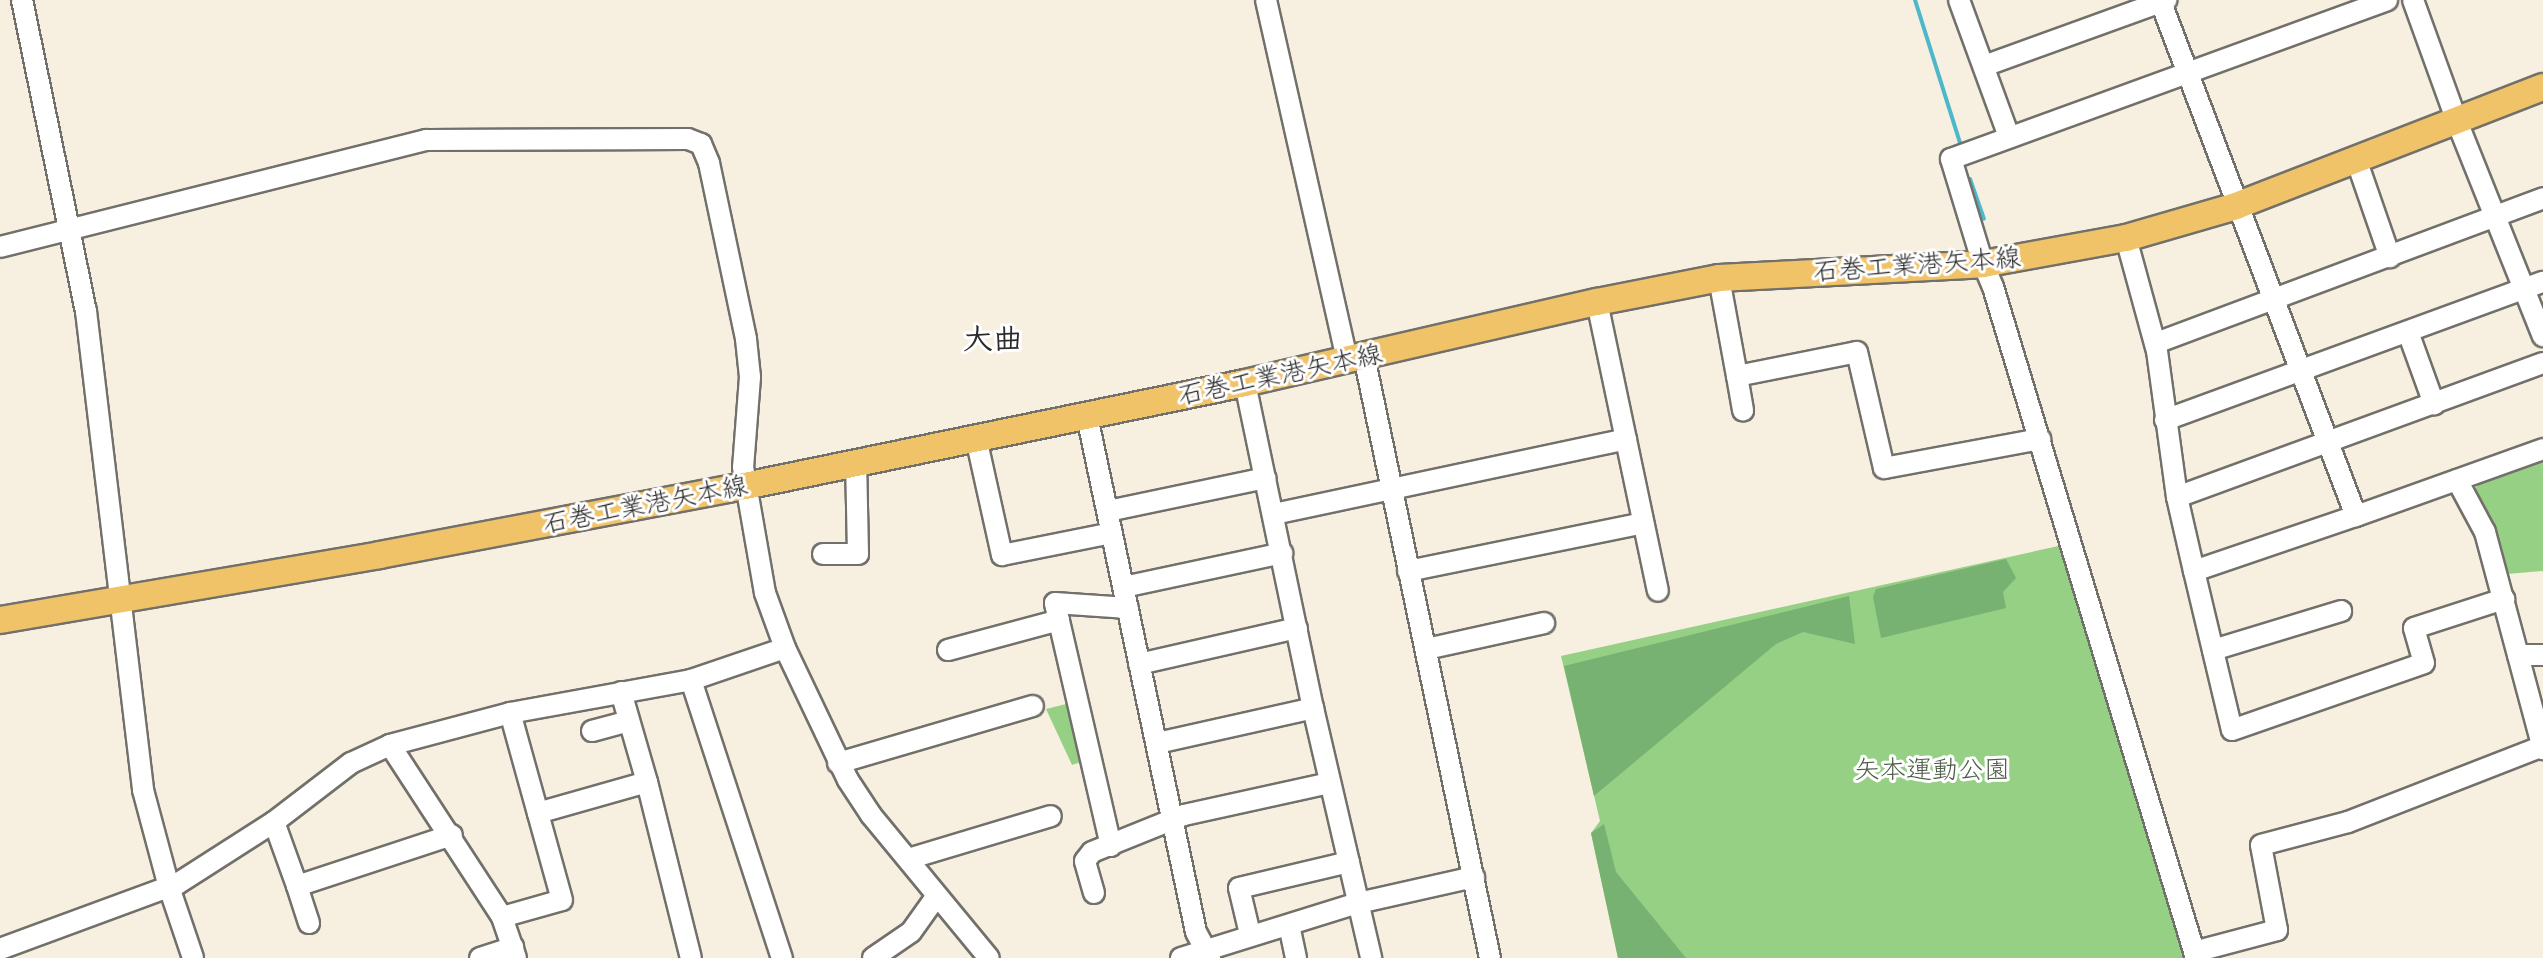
<!DOCTYPE html>
<html>
<head>
<meta charset="utf-8">
<style>
	body { margin:0 }
	#map { position:relative; width:2543px; height:958px; overflow:hidden; background:#f7f0e0; font-family:Mali,"Klee One",sans-serif }
	div>[style] { position:absolute }
	.green>* { inset:0; background:#95d084 }
	.forest>* { inset:0; background:#78b272 }
	.stream>* { height:4px; margin:-2px; padding:0 2px; transform-origin:2px; border-radius:2px; background:#4db8c9 }
	.roads { filter:drop-shadow(2px 0 #72706a) drop-shadow(-2px 0 #72706a) drop-shadow(0 2px #72706a) drop-shadow(0 -2px #72706a) }
	.minor>* { height:20px; margin:-10px; padding:0 10px; transform-origin:10px; border-radius:10px; background:#fff }
	.major>* { height:26px; margin:-13px; padding:0 13px; transform-origin:13px; border-radius:13px; background:#f1c369 }
	span { translate:-50% -50%; white-space:nowrap; text-align:center; line-height:1.15; -webkit-text-stroke:6px #fff; paint-order:stroke }
	.street-label { font-size:26px; color:#2b2b2b }
	.park-label { font-size:26px; color:#4b5d46 }
	.quarter-label { font-size:30px; color:#2b2b2b; font-weight:700 }
</style>
</head>
<body>
<div id="map">
	<div class="green">
		<i style="clip-path:polygon(2543px 456px,2543px 571px,2507px 574px,2495px 530px,2474px 490px,2481px 481px)"></i>
		<i style="clip-path:polygon(2063px 545px,2190px 958px,1618px 958px,1591px 833px,1600px 821px,1561px 656px)"></i>
		<i style="clip-path:polygon(1070px 703px,1084px 761px,1072px 765px,1046px 709px)"></i>
	</div>
	<div class="forest">
		<i style="clip-path:polygon(2006px 559px,2016px 578px,2003px 592px,2006px 608px,1881px 638px,1873px 597px,1876px 589px)"></i>
		<i style="clip-path:polygon(1849px 596px,1855px 644px,1803px 632px,1776px 644px,1594px 796px,1564px 666px)"></i>
		<i style="clip-path:polygon(1604px 824px,1616px 872px,1686px 958px,1618px 958px,1591px 833px)"></i>
	</div>
	<div class="stream">
		<i style="left:1915px;top:0;width:150px;rotate:72.5deg"></i>
		<i style="left:1970px;top:179px;width:42px;rotate:70.7deg"></i>
	</div>
	<div class="roads">
		<div class="minor">
			<i style="left:22px;top:0;width:318px;rotate:78.4deg"></i>
			<i style="left:86px;top:311px;width:482px;rotate:83.2deg"></i>
			<i style="left:143px;top:790px;width:100px;rotate:75deg"></i>
			<i style="left:169px;top:887px;width:75px;rotate:71.3deg"></i>
			<i style="left:1266px;top:0;width:368px;rotate:77.3deg"></i>
			<i style="left:1959px;top:0;width:146px;rotate:69.9deg"></i>
			<i style="left:2160px;top:0;width:552px;rotate:69.2deg"></i>
			<i style="left:2356px;top:516px;width:199px;rotate:-19.7deg"></i>
			<i style="left:2413px;top:0;width:127px;rotate:70.1deg"></i>
			<i style="left:2456px;top:119px;width:234px;rotate:68.2deg"></i>
			<i style="left:1984px;top:66px;width:194px;rotate:-19.9deg"></i>
			<i style="left:2356px;top:159px;width:104px;rotate:70.9deg"></i>
			<i style="left:2126px;top:238px;width:117px;rotate:74.7deg"></i>
			<i style="left:2157px;top:351px;width:147px;rotate:82.2deg"></i>
			<i style="left:2177px;top:497px;width:390px;rotate:-20.1deg"></i>
			<i style="left:0;top:247px;width:439px;rotate:-14.1deg"></i>
			<i style="left:426px;top:140px;width:262px;rotate:-0.2deg"></i>
			<i style="left:688px;top:139px;width:14px;rotate:21deg"></i>
			<i style="left:701px;top:144px;width:21px;rotate:67deg"></i>
			<i style="left:709px;top:163px;width:180px;rotate:78.1deg"></i>
			<i style="left:746px;top:339px;width:38px;rotate:84deg"></i>
			<i style="left:750px;top:377px;width:90px;rotate:94.4deg"></i>
			<i style="left:743px;top:467px;width:128px;rotate:80.1deg"></i>
			<i style="left:765px;top:593px;width:59px;rotate:70deg"></i>
			<i style="left:785px;top:648px;width:146px;rotate:64.5deg"></i>
			<i style="left:848px;top:780px;width:42px;rotate:56.7deg"></i>
			<i style="left:871px;top:815px;width:185px;rotate:50.5deg"></i>
			<i style="left:1719px;top:278px;width:100px;rotate:79.6deg"></i>
			<i style="left:1737px;top:376px;width:122px;rotate:-11.3deg"></i>
			<i style="left:1857px;top:352px;width:119px;rotate:76.9deg"></i>
			<i style="left:1884px;top:468px;width:159px;rotate:-10.5deg"></i>
			<i style="left:1597px;top:302px;width:295px;rotate:78.1deg"></i>
			<i style="left:2408px;top:332px;width:77px;rotate:70.1deg"></i>
			<i style="left:2156px;top:343px;width:413px;rotate:-20.5deg"></i>
			<i style="left:1364px;top:356px;width:615px;rotate:78.18deg"></i>
			<i style="left:1737px;top:376px;width:35px;rotate:80deg"></i>
			<i style="left:1245px;top:383px;width:332px;rotate:78.2deg"></i>
			<i style="left:1313px;top:708px;width:257px;rotate:76.9deg"></i>
			<i style="left:1087px;top:416px;width:527px;rotate:78.07deg"></i>
			<i style="left:1196px;top:932px;width:30px;rotate:62deg"></i>
			<i style="left:2165px;top:420px;width:402px;rotate:-20.1deg"></i>
			<i style="left:976px;top:438px;width:120px;rotate:77.5deg"></i>
			<i style="left:1002px;top:555px;width:112px;rotate:-11.3deg"></i>
			<i style="left:2457px;top:480px;width:59px;rotate:61.7deg"></i>
			<i style="left:2485px;top:532px;width:225px;rotate:75deg"></i>
			<i style="left:2177px;top:497px;width:76px;rotate:77.1deg"></i>
			<i style="left:2194px;top:571px;width:171px;rotate:-18.8deg"></i>
			<i style="left:1108px;top:511px;width:161px;rotate:-11.8deg"></i>
			<i style="left:1274px;top:514px;width:360px;rotate:-12deg"></i>
			<i style="left:823px;top:554px;width:35px"></i>
			<i style="left:858px;top:554px;width:92px;rotate:-91.2deg"></i>
			<i style="left:1408px;top:571px;width:240px;rotate:-11.5deg"></i>
			<i style="left:2194px;top:571px;width:163px;rotate:76.6deg"></i>
			<i style="left:2232px;top:730px;width:203px;rotate:-19.2deg"></i>
			<i style="left:2424px;top:663px;width:36px;rotate:-106deg"></i>
			<i style="left:2414px;top:628px;width:95px;rotate:-17.9deg"></i>
			<i style="left:1124px;top:587px;width:162px;rotate:-12.1deg"></i>
			<i style="left:1426px;top:649px;width:121px;rotate:-12.4deg"></i>
			<i style="left:948px;top:650px;width:115px;rotate:-15.1deg"></i>
			<i style="left:2213px;top:650px;width:134px;rotate:-16.9deg"></i>
			<i style="left:2518px;top:655px;width:25px"></i>
			<i style="left:1139px;top:664px;width:162px;rotate:-12.8deg"></i>
			<i style="left:691px;top:680px;width:293px;rotate:71.9deg"></i>
			<i style="left:621px;top:692px;width:94px;rotate:73.9deg"></i>
			<i style="left:647px;top:782px;width:181px;rotate:76deg"></i>
			<i style="left:592px;top:731px;width:38px;rotate:-15deg"></i>
			<i style="left:1157px;top:743px;width:160px;rotate:-12.6deg"></i>
			<i style="left:390px;top:745px;width:205px;rotate:56.9deg"></i>
			<i style="left:502px;top:917px;width:43px;rotate:71.1deg"></i>
			<i style="left:838px;top:763px;width:203px;rotate:-16.3deg"></i>
			<i style="left:538px;top:813px;width:113px;rotate:-15.9deg"></i>
			<i style="left:274px;top:822px;width:68px;rotate:70.2deg"></i>
			<i style="left:297px;top:886px;width:163px;rotate:-18.2deg"></i>
			<i style="left:1111px;top:846px;width:249px;rotate:-103deg"></i>
			<i style="left:1055px;top:603px;width:73px;rotate:3.9deg"></i>
			<i style="left:908px;top:859px;width:149px;rotate:-16.7deg"></i>
			<i style="left:297px;top:886px;width:39px;rotate:72deg"></i>
			<i style="left:1094px;top:893px;width:33px;rotate:-106deg"></i>
			<i style="left:1085px;top:861px;width:11px;rotate:-52deg"></i>
			<i style="left:1092px;top:852px;width:99px;rotate:-21.9deg"></i>
			<i style="left:1184px;top:815px;width:149px;rotate:-12.4deg"></i>
			<i style="left:502px;top:917px;width:62px;rotate:-15.8deg"></i>
			<i style="left:562px;top:900px;width:194px;rotate:-105.5deg"></i>
			<i style="left:1289px;top:925px;width:34px;rotate:78deg"></i>
			<i style="left:1250px;top:934px;width:47px;rotate:-103.4deg"></i>
			<i style="left:1239px;top:888px;width:113px;rotate:-13.3deg"></i>
			<i style="left:0;top:949px;width:189px;rotate:-20.2deg"></i>
			<i style="left:177px;top:884px;width:115px;rotate:-32.6deg"></i>
			<i style="left:274px;top:822px;width:97px;rotate:-37.5deg"></i>
			<i style="left:351px;top:763px;width:43px;rotate:-24.8deg"></i>
			<i style="left:390px;top:745px;width:124px;rotate:-14.9deg"></i>
			<i style="left:510px;top:713px;width:184px;rotate:-10.3deg"></i>
			<i style="left:691px;top:680px;width:99px;rotate:-18.8deg"></i>
			<i style="left:2194px;top:952px;width:86px;rotate:-14.8deg"></i>
			<i style="left:2277px;top:930px;width:86px;rotate:-100.7deg"></i>
			<i style="left:2261px;top:845px;width:90px;rotate:-14.8deg"></i>
			<i style="left:2348px;top:822px;width:209px;rotate:-21.3deg"></i>
			<i style="left:480px;top:958px;width:35px;rotate:-18deg"></i>
			<i style="left:873px;top:958px;width:46px;rotate:-34.4deg"></i>
			<i style="left:911px;top:932px;width:43px;rotate:-54.5deg"></i>
			<i style="left:1181px;top:958px;width:185px;rotate:-17.3deg"></i>
			<i style="left:1358px;top:903px;width:119px;rotate:-12.6deg"></i>
			<i style="left:2196px;top:958px;width:701px;rotate:-106.83deg"></i>
			<i style="left:1993px;top:287px;width:25px;rotate:-113deg"></i>
			<i style="left:1983px;top:264px;width:110px;rotate:-106.9deg"></i>
			<i style="left:1951px;top:159px;width:464px;rotate:-20deg"></i>
		</div>
		<div class="major">
			<i style="left:0;top:620px;width:385px;rotate:-9.7deg"></i>
			<i style="left:379px;top:555px;width:372px;rotate:-10.7deg"></i>
			<i style="left:745px;top:486px;width:510px;rotate:-11.64deg"></i>
			<i style="left:1245px;top:383px;width:361px;rotate:-13deg"></i>
			<i style="left:1597px;top:302px;width:124px;rotate:-11.1deg"></i>
			<i style="left:1719px;top:278px;width:264px;rotate:-3deg"></i>
			<i style="left:1983px;top:264px;width:145px;rotate:-10.3deg"></i>
			<i style="left:2126px;top:238px;width:115px;rotate:-16.2deg"></i>
			<i style="left:2236px;top:206px;width:329px;rotate:-21.2deg"></i>
		</div>
	</div>
	<div class="street-label">
		<span style="left:1917px;top:264px;rotate:-4deg">石巻工業港矢本線</span>
		<span style="left:1280px;top:374px;rotate:-12deg">石巻工業港矢本線</span>
		<span style="left:645px;top:504px;rotate:-11deg">石巻工業港矢本線</span>
	</div>
	<div class="park-label">
		<span style="left:1932px;top:769px">矢本運動公園</span>
	</div>
	<div class="quarter-label">
		<span style="left:993px;top:337px">大曲</span>
	</div>
</div>
</body>
</html>
